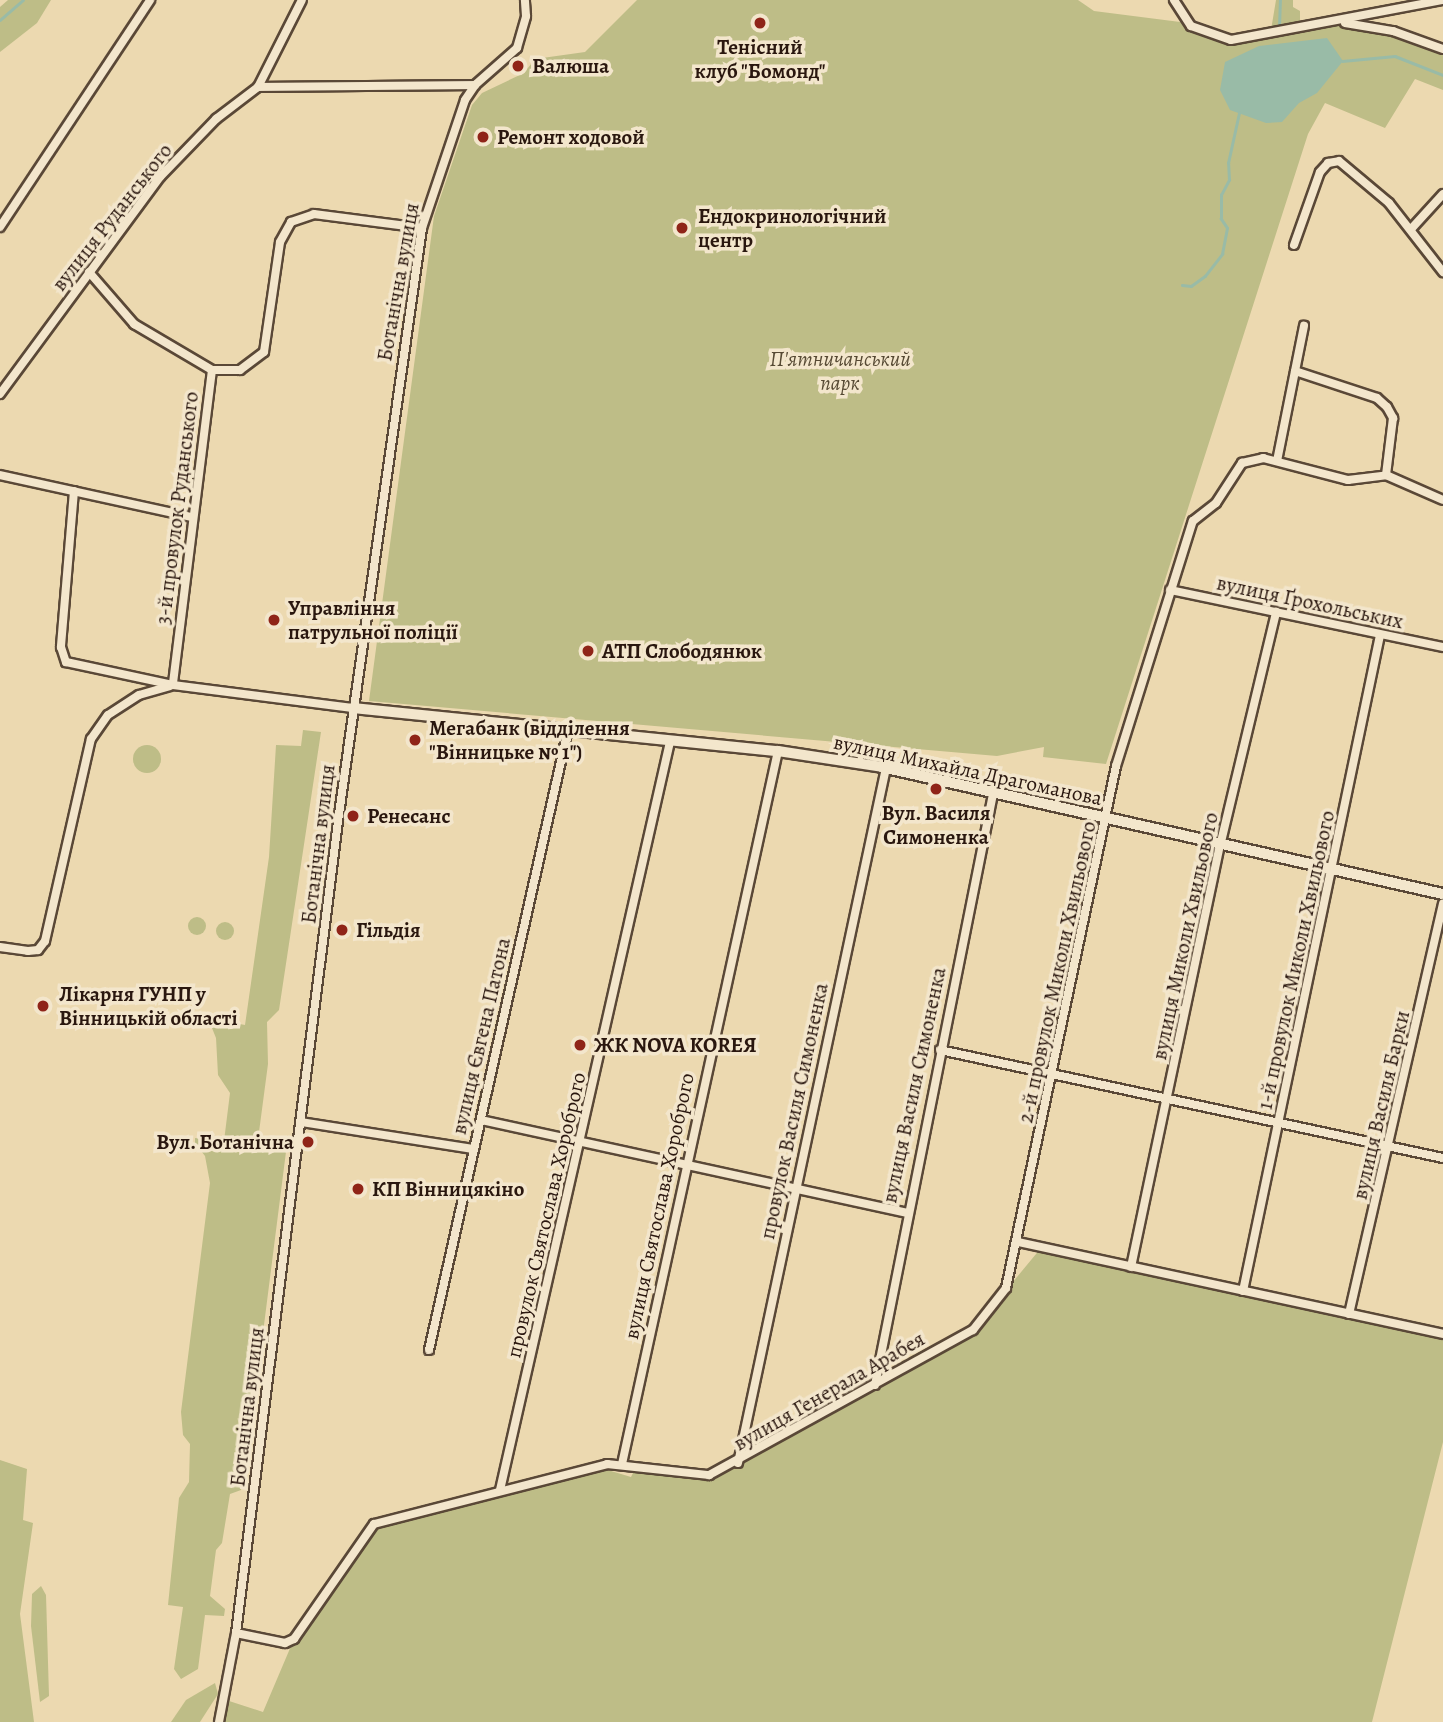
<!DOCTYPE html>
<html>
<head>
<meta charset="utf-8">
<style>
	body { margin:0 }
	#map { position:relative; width:1443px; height:1722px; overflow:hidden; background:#ecd9b0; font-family:Alegreya,serif }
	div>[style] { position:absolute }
	.green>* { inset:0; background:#bebd87 }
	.round { border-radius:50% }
	.water>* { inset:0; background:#99bba7 }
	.stream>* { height:2.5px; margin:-1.25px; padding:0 1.25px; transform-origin:1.25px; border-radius:1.25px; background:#99bba7 }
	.roads { filter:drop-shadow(2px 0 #5a4837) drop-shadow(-2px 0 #5a4837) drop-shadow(0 2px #5a4837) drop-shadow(0 -2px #5a4837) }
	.street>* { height:8px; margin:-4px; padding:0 4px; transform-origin:4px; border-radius:4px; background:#f3e6cc }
	.secondary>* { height:10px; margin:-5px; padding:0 5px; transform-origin:5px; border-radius:5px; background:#f3e6cc }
	.dots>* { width:19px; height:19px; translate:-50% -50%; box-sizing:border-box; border:4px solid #f3e6cc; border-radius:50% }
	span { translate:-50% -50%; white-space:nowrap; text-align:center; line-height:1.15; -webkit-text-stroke:7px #f3e6cc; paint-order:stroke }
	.poi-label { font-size:21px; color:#2a170f; font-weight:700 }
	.left { translate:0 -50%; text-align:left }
	.right { translate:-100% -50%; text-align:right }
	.street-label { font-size:21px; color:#2a170f }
	.park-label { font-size:21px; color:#564933; font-style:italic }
</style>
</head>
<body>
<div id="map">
	<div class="green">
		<i style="clip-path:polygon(8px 0,51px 0,37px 23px,0 52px,0 7px)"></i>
		<i style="clip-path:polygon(637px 0,1078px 0,1094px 11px,1188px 23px,1212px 37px,1270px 36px,1276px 0,1293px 0,1293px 7px,1300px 11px,1300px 29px,1339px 22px,1383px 29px,1443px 49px,1443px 90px,1415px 79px,1385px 128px,1325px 103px,1308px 134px,1106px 764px,1043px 757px,1044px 747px,997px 756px,369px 701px,434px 216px,472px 105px,482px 93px,524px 73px,535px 59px,585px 52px)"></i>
		<i style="clip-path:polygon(303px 730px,321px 732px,279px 1010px,267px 1022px,268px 1064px,259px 1132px,264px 1140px,276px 1143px,288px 1136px,247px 1459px,241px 1490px,230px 1494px,222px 1543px,216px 1550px,210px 1596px,225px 1609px,224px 1616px,205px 1615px,198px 1669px,181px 1679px,174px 1669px,183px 1607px,168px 1605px,179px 1498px,189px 1482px,190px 1444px,183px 1435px,181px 1412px,210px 1183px,205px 1156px,195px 1143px,195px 1138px,224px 1141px,230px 1093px,218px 1075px,216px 1038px,208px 1018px,245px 1025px,269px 857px,276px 745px,301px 746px)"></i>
		<i class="round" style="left:133px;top:745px;width:28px;height:28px"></i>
		<i class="round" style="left:188px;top:917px;width:18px;height:18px"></i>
		<i class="round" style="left:216px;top:922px;width:18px;height:18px"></i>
		<i style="clip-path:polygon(1041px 1248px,1443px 1334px,1443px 1442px,1372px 1722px,220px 1722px,226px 1700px,263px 1712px,294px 1639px,374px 1524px,601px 1468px,631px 1477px,635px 1469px,709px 1475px,973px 1330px)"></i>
		<i style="clip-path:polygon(0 1460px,27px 1469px,23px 1520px,33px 1523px,20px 1614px,34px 1722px,0 1722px)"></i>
		<i style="clip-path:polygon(41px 1586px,46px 1595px,49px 1696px,40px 1702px,31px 1626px,32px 1594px)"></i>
		<i style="clip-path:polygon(215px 1683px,218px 1694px,200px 1722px,171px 1722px,186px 1700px)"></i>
	</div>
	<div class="water">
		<i style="clip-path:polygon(1327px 38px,1343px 61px,1317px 93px,1299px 103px,1282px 122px,1266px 123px,1230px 110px,1220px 90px,1225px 62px,1259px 46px)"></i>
	</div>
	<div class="stream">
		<i style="left:0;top:20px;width:30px;rotate:-41deg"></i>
		<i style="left:1279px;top:27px;width:27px;rotate:-88deg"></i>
		<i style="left:1342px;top:61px;width:53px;rotate:-5.4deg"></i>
		<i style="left:1395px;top:56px;width:52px;rotate:21.6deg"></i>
		<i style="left:1182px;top:285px;width:9px;rotate:6deg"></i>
		<i style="left:1191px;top:286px;width:17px;rotate:-36deg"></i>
		<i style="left:1205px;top:276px;width:28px;rotate:-52deg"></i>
		<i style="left:1222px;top:254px;width:26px;rotate:-79deg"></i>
		<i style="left:1227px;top:228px;width:11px;rotate:-124deg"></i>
		<i style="left:1221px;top:219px;width:24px;rotate:-90deg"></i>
		<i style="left:1221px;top:195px;width:17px;rotate:-62deg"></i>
		<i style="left:1229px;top:180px;width:17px;rotate:-93deg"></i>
		<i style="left:1228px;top:163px;width:51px;rotate:-77.6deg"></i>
	</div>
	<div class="roads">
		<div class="street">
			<i style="left:1174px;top:0;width:31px;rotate:57deg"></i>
			<i style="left:1191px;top:26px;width:42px;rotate:19.3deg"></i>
			<i style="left:1231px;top:40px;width:216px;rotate:-10.7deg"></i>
			<i style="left:1345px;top:23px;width:49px;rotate:9.5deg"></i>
			<i style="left:1393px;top:31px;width:53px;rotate:19.8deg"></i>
			<i style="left:258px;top:87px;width:217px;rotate:-0.5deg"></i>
			<i style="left:0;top:227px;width:272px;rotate:-56.5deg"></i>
			<i style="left:1412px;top:228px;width:46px;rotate:-47.6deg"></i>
			<i style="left:1294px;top:245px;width:77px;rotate:-70.4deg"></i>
			<i style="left:1320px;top:172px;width:12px;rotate:-48deg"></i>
			<i style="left:1328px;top:163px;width:11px;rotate:-10deg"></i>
			<i style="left:1339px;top:161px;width:65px;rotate:40deg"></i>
			<i style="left:1389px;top:203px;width:88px;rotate:52deg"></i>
			<i style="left:89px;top:272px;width:69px;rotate:49.1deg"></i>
			<i style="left:134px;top:324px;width:91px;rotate:30.5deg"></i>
			<i style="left:212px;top:370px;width:317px;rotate:97.1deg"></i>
			<i style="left:212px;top:370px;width:28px"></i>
			<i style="left:240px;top:370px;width:30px;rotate:-37deg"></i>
			<i style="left:264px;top:352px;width:111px;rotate:-81.7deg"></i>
			<i style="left:280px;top:242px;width:23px;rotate:-61deg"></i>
			<i style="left:291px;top:222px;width:24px;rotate:-19deg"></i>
			<i style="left:314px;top:214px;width:109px;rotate:7.4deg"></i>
			<i style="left:1295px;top:371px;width:86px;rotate:18.2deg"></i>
			<i style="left:1377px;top:398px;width:13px;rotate:42deg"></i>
			<i style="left:1387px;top:407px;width:13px;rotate:61deg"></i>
			<i style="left:1393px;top:418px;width:57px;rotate:97deg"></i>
			<i style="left:0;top:394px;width:270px;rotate:-53.6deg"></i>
			<i style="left:160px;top:177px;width:81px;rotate:-46deg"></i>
			<i style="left:216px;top:119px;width:53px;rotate:-37.3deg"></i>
			<i style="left:258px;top:87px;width:97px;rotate:-63.2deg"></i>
			<i style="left:1277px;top:461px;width:138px;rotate:-78.7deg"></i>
			<i style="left:0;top:475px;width:196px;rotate:12.4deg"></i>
			<i style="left:74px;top:491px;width:157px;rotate:94.8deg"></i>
			<i style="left:61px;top:647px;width:16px;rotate:72deg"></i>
			<i style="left:66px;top:662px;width:109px;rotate:12.1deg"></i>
			<i style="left:173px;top:685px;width:181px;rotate:7.3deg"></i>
			<i style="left:1170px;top:590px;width:279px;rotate:11.8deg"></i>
			<i style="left:0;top:947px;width:28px;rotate:8deg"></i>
			<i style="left:28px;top:951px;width:10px;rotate:-6deg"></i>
			<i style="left:38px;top:950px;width:11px;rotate:-52deg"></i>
			<i style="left:45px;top:941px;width:207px;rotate:-77.2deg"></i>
			<i style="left:91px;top:739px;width:29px;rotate:-55deg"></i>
			<i style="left:108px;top:715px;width:37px;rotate:-33deg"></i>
			<i style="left:139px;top:695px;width:32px;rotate:-16deg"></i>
			<i style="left:940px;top:1050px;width:514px;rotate:12.12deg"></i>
			<i style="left:481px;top:1120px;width:435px;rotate:12.3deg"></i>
			<i style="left:301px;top:1122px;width:175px;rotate:8.9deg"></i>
			<i style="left:1018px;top:1242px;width:435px;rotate:12.2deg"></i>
			<i style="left:1131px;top:1267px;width:430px;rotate:-78.1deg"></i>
			<i style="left:1220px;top:846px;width:241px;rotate:-76.5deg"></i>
			<i style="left:1243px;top:1291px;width:670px;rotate:-78.2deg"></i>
			<i style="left:1349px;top:1314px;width:421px;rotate:-77.1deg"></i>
			<i style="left:429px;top:1350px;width:635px;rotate:-77.36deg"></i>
			<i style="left:875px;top:1385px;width:603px;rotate:-78.71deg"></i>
			<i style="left:738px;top:1463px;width:711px;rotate:-77.98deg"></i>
			<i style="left:622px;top:1464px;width:730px;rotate:-77.66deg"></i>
			<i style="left:500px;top:1490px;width:767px;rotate:-77.2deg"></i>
			<i style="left:236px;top:1633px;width:50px;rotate:11.5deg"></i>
			<i style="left:285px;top:1643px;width:10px;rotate:-24deg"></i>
			<i style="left:294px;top:1639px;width:140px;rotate:-55.2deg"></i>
			<i style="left:374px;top:1524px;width:241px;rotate:-14.4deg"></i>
			<i style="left:607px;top:1464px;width:103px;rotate:6.2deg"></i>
			<i style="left:709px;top:1475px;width:301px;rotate:-28.8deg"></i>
			<i style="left:973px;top:1330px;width:53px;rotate:-51.8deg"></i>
			<i style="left:1006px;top:1288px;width:533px;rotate:-78.1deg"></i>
			<i style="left:1116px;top:766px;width:257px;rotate:-72.6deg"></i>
			<i style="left:1193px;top:521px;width:29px;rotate:-38deg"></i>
			<i style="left:1216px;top:503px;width:48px;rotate:-57deg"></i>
			<i style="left:1242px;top:463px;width:22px;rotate:-13deg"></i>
			<i style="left:1263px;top:458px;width:88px;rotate:14.5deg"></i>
			<i style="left:1348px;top:480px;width:38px;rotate:-7deg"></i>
			<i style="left:1386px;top:475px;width:62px;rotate:23.7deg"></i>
			<i style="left:219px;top:1722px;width:91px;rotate:-79.2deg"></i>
			<i style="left:236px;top:1633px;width:818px;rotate:-82.84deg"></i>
			<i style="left:338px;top:821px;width:599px;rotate:-81.94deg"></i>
			<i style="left:422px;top:228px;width:135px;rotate:-71.4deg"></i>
			<i style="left:465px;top:100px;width:18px;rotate:-56deg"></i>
			<i style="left:475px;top:85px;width:56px;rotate:-41.4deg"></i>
			<i style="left:517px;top:48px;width:33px;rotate:-74deg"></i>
			<i style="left:526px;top:16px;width:16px;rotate:-94deg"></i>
		</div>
		<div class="secondary">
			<i style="left:353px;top:708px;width:427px;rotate:5.8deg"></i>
			<i style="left:778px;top:751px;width:105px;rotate:8.7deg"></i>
			<i style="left:882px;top:767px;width:575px;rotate:12.76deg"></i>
		</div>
	</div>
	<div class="dots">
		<i style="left:760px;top:23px;background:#8f2418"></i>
		<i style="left:518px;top:66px;background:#8f2418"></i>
		<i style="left:483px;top:137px;background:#8f2418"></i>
		<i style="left:682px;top:228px;background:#8f2418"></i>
		<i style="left:274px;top:620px;background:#8f2418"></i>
		<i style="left:588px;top:651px;background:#8f2418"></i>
		<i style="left:415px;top:740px;background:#8f2418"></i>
		<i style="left:936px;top:789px;background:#8f2418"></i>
		<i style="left:353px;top:816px;background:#8f2418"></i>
		<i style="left:342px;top:930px;background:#8f2418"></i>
		<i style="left:43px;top:1006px;background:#8f2418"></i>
		<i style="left:580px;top:1045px;background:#8f2418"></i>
		<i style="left:308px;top:1142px;background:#8f2418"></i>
		<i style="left:358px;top:1189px;background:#8f2418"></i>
	</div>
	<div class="poi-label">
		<span style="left:760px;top:59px">Тенісний<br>клуб "Бомонд"</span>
		<span class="left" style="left:532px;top:66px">Валюша</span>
		<span class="left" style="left:497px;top:137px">Ремонт ходовой</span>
		<span class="left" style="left:698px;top:228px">Ендокринологічний<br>центр</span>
		<span class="left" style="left:288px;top:620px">Управління<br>патрульної поліції</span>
		<span class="left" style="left:602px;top:651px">АТП Слободянюк</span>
		<span class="left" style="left:429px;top:740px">Мегабанк (відділення<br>"Вінницьке № 1")</span>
		<span style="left:936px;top:825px">Вул. Василя<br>Симоненка</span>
		<span class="left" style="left:367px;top:816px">Ренесанс</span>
		<span class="left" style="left:356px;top:930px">Гільдія</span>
		<span class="left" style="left:59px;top:1006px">Лікарня ГУНП у<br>Вінницькій області</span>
		<span class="left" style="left:594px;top:1045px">ЖК NOVA KOREЯ</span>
		<span class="right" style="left:294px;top:1142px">Вул. Ботанічна</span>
		<span class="left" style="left:372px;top:1189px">КП Вінницякіно</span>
	</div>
	<div class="street-label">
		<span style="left:112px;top:217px;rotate:-52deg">вулиця Руданського</span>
		<span style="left:398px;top:282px;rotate:-80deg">Ботанічна вулиця</span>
		<span style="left:177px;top:508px;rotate:-83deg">3-й провулок Руданського</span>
		<span style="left:1310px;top:602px;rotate:12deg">вулиця Ґрохольських</span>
		<span style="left:968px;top:770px;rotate:12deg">вулиця Михайла Драгоманова</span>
		<span style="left:318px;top:844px;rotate:-83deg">Ботанічна вулиця</span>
		<span style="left:1185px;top:936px;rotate:-78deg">вулиця Миколи Хвильового</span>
		<span style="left:1296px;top:960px;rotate:-78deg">1-й провулок Миколи Хвильового</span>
		<span style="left:1057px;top:972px;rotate:-78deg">2-й провулок Миколи Хвильового</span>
		<span style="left:481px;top:1036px;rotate:-77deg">вулиця Євгена Патона</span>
		<span style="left:914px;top:1085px;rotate:-78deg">вулиця Василя Симоненка</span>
		<span style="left:1381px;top:1105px;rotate:-77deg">вулиця Василя Барки</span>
		<span style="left:794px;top:1111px;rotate:-78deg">провулок Василя Симоненка</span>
		<span style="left:659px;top:1206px;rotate:-78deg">вулиця Святослава Хороброго</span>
		<span style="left:546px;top:1215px;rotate:-77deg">провулок Святослава Хороброго</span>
		<span style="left:829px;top:1391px;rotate:-30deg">вулиця Генерала Арабея</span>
		<span style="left:247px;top:1407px;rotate:-83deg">Ботанічна вулиця</span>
	</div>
	<div class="park-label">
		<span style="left:840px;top:371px">П'ятничанський<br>парк</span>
	</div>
</div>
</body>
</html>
